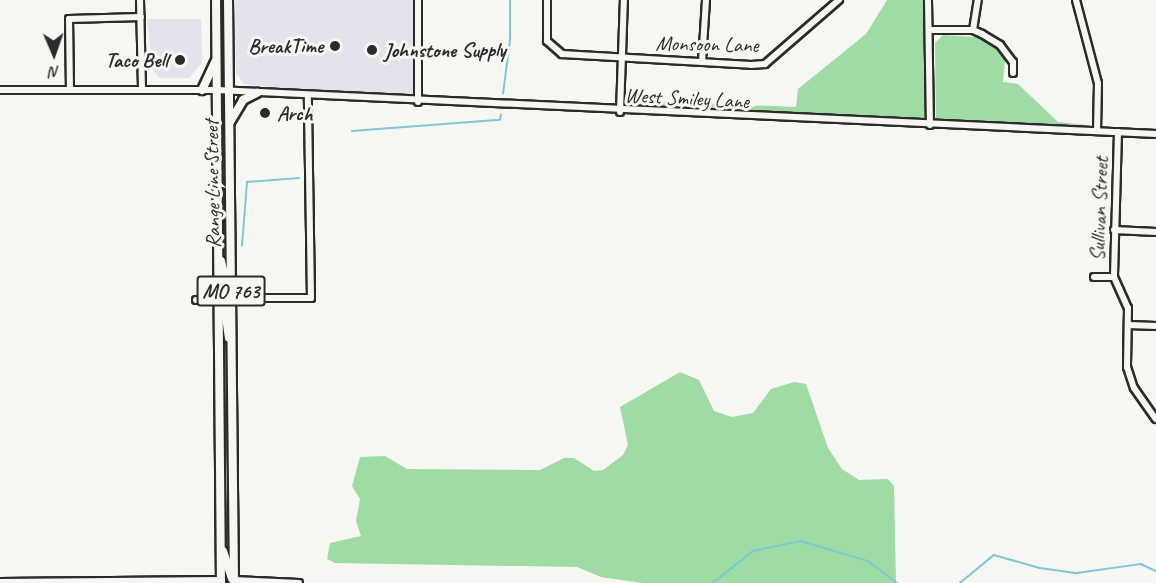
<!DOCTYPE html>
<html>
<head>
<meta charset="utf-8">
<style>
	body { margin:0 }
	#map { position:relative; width:1156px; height:583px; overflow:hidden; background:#f6f6f2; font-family:Caveat,sans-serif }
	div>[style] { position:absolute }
	.built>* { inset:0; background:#e5e2ee }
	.green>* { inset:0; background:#9edca4 }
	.stream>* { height:1.5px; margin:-0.75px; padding:0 0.75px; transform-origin:0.75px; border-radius:0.75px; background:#7bc9d8 }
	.roads { filter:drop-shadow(2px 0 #2b2b2b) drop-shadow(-2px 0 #2b2b2b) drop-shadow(0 2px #2b2b2b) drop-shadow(0 -2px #2b2b2b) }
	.minor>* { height:6px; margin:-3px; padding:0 3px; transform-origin:3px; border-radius:3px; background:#f6f6f2 }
	.major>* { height:8px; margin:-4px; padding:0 4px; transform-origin:4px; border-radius:4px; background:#f6f6f2 }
	.dots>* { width:16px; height:16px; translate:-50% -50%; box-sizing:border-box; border:3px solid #f6f6f2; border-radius:50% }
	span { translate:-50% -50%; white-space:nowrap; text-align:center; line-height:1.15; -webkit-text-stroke:6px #f6f6f2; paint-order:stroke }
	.shield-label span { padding:2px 4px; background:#f6f6f2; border:2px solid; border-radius:4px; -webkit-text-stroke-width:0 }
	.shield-label { font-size:20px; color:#2b2b2b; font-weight:700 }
	.street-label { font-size:21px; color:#2b2b2b }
	.poi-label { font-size:21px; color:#2b2b2b; font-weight:700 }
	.right { translate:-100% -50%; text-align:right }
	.left { translate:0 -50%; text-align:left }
	.north { position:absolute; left:24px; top:24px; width:60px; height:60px; -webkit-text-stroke:4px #f6f6f2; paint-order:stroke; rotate:178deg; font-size:16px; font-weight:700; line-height:24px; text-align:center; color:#2b2b2b }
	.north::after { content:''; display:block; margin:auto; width:21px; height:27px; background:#2b2b2b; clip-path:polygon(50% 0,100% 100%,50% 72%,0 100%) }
</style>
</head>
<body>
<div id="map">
	<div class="built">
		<i style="clip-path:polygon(235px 0,414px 0,415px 93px,407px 97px,331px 93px,244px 84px,236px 73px)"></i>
		<i style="clip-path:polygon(147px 19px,201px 19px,202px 63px,189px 78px,160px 78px,153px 71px)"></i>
	</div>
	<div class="green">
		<i style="clip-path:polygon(887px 0,925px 0,927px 116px,923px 121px,626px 104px,625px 100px,796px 107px,798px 89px,866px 34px)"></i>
		<i style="clip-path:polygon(943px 35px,975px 37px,992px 45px,1005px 60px,1003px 82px,1018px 84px,1058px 122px,1094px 126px,936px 120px,935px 43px)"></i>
		<i style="clip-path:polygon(680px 372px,699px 380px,714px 411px,732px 417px,753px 413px,771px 389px,794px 382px,806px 384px,828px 448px,842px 469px,859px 480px,888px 479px,894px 486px,896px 583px,642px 583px,601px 577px,577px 567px,335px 563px,327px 559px,330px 543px,361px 536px,356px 521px,360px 499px,352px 486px,360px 457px,385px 456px,407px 469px,540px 470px,564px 458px,574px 458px,594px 471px,603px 470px,623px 455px,628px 445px,620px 407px)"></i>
	</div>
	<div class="stream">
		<i style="left:503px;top:94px;width:54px;rotate:-82.6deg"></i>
		<i style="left:510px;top:40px;width:40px;rotate:-90deg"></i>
		<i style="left:352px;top:131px;width:148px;rotate:-4.3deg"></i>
		<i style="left:500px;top:120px;width:5px;rotate:-79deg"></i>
		<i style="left:242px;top:246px;width:64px;rotate:-85.5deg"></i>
		<i style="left:247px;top:182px;width:52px;rotate:-4.4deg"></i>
		<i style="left:713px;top:583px;width:51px;rotate:-38.7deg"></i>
		<i style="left:753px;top:551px;width:49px;rotate:-11.8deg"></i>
		<i style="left:801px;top:541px;width:70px;rotate:16.6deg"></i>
		<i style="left:868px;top:561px;width:36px;rotate:37deg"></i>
		<i style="left:960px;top:583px;width:44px;rotate:-39.5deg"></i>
		<i style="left:994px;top:555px;width:48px;rotate:15.8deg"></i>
		<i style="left:1040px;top:568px;width:37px;rotate:8deg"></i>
		<i style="left:1077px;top:573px;width:65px;rotate:-8deg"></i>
		<i style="left:1141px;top:564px;width:17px;rotate:25deg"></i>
	</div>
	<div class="roads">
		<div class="minor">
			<i style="left:140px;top:0;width:90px;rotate:88.7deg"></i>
			<i style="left:547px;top:0;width:41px;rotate:90deg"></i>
			<i style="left:547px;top:41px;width:20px;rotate:41deg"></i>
			<i style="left:562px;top:54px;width:189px;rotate:3.3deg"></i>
			<i style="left:751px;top:65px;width:14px;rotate:-4deg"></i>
			<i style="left:765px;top:64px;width:98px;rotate:-40.9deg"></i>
			<i style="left:928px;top:0;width:125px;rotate:89.1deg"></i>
			<i style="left:1076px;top:0;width:86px;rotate:75.2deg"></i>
			<i style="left:1098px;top:83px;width:48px;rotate:91.2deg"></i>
			<i style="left:929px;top:30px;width:44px"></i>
			<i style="left:973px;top:30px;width:10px;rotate:24deg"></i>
			<i style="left:982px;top:34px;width:21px;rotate:31deg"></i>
			<i style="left:1000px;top:45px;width:21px;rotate:53deg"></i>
			<i style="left:1013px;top:62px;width:11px;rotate:90deg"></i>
			<i style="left:973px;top:30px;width:30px;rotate:-81deg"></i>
			<i style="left:702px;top:62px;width:62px;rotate:-86.3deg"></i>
			<i style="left:0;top:90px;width:217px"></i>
			<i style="left:217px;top:90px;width:940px;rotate:2.68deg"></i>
			<i style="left:70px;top:90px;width:71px;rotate:-90.8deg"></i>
			<i style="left:69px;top:19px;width:72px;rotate:-1.6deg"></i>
			<i style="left:418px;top:102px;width:102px;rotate:-90deg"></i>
			<i style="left:620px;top:112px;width:112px;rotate:-88deg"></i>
			<i style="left:1118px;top:132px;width:145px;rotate:91.6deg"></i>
			<i style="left:1114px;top:277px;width:34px;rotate:66deg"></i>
			<i style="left:1128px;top:308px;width:59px;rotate:91deg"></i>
			<i style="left:1127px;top:367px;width:22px;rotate:72deg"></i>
			<i style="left:1134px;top:388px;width:38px;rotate:55deg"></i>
			<i style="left:1114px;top:230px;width:42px;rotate:2.7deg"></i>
			<i style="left:1094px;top:277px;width:20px"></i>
			<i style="left:232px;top:298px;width:79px"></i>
			<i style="left:311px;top:298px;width:202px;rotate:-90.9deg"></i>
			<i style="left:196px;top:300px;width:22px"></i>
			<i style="left:1128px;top:325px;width:28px;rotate:2deg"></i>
			<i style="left:234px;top:580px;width:65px;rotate:2.6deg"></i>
			<i style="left:0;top:582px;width:221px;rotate:-0.5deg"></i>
		</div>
		<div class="major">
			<i style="left:216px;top:0;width:583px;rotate:89.51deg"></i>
			<i style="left:228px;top:0;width:583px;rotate:89.41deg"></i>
			<i style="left:202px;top:90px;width:31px;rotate:-65deg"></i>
			<i style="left:230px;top:122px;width:26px;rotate:-59deg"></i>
			<i style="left:243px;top:100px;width:16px;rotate:-27deg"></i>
			<i style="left:221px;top:261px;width:36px;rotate:77deg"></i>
			<i style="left:218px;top:300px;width:12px;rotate:55deg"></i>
			<i style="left:225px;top:310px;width:28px;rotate:82deg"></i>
			<i style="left:223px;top:551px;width:29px;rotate:72deg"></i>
		</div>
	</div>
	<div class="dots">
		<i style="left:335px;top:46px;background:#2b2b2b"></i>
		<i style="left:372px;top:50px;background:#2b2b2b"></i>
		<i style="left:180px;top:60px;background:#2b2b2b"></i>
		<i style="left:265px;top:113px;background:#2b2b2b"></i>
	</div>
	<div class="shield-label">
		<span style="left:231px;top:291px">MO 763</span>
	</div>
	<div class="street-label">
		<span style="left:707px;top:44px;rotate:1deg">Monsoon Lane</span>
		<span style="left:687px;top:98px;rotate:3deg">West Smiley Lane</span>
		<span style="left:212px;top:184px;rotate:-91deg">Range Line Street</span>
		<span style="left:1099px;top:209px;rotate:-88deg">Sullivan Street</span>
	</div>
	<div class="poi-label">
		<span class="right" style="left:323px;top:46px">BreakTime</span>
		<span class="left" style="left:384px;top:50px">Johnstone Supply</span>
		<span class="right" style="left:168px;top:60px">Taco Bell</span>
		<span class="left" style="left:277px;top:113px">Arch</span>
	</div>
	<div class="north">N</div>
</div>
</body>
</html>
